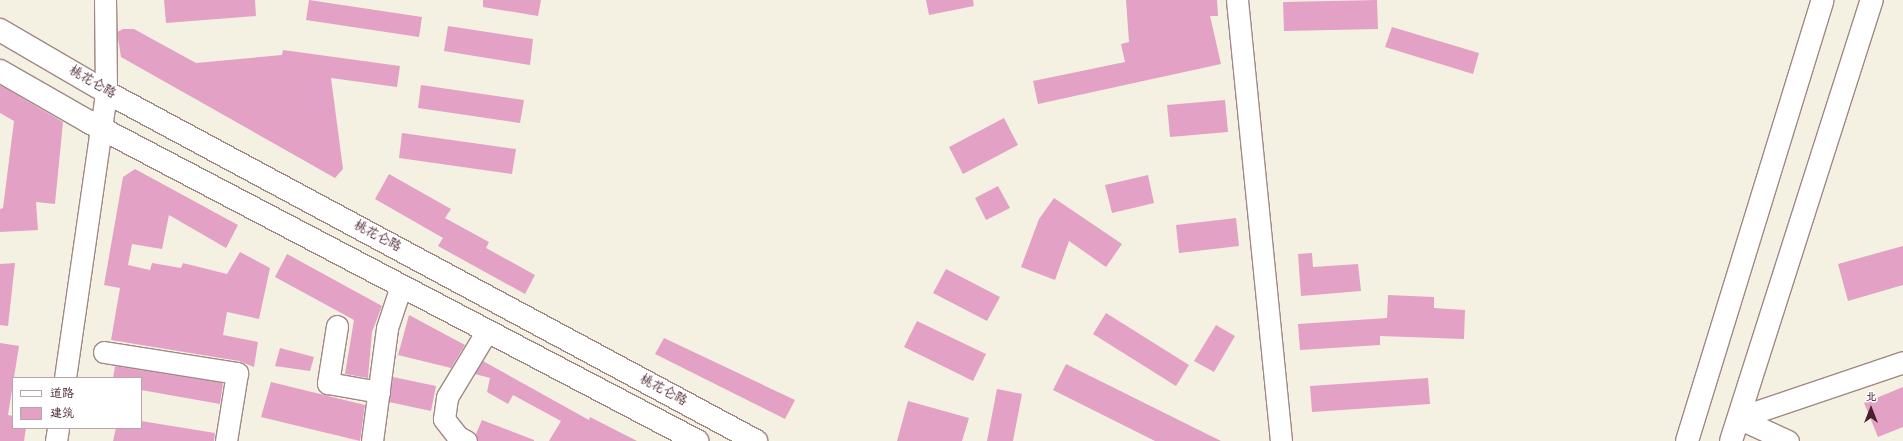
<!DOCTYPE html>
<html>
<head>
<meta charset="utf-8">
<style>
	body { margin:0 }
	#map { position:relative; width:1903px; height:441px; overflow:hidden; background:#f5f1e2; font-family:Mynerve,"LXGW WenKai TC",sans-serif }
	div>[style] { position:absolute }
	.building>* { inset:0; background:#e4a1c6 }
	.roads { filter:drop-shadow(1px 0 #a08886) drop-shadow(-1px 0 #a08886) drop-shadow(0 1px #a08886) drop-shadow(0 -1px #a08886) }
	.minor>* { height:21px; margin:-10.5px; padding:0 10.5px; transform-origin:10.5px; border-radius:10.5px; background:#fff }
	.major>* { height:22px; margin:-11px; padding:0 11px; transform-origin:11px; border-radius:11px; background:#fff }
	span { translate:-50% -50%; white-space:nowrap; text-align:center; line-height:1.15; -webkit-text-stroke:3px #fff; paint-order:stroke }
	.street-label { font-size:13px; color:#4a1f2b }
	.legend { position:absolute; left:12px; top:377px; width:130px; height:52px; box-sizing:border-box; background:#fff; border:1px solid #b7a5aa; margin:0; padding:5px 7px; list-style:none; font-size:12px; color:#4a1f2b }
	.legend li { display:flex; align-items:center; gap:8px; height:20px }
	.legend b { width:20px; border:1px solid #b7a5aa }
	.north { position:absolute; left:1851px; top:389px; width:40px; height:40px; -webkit-text-stroke:3px #fff; paint-order:stroke; rotate:0deg; font-size:11px; font-weight:700; line-height:16px; text-align:center; color:#4a1f2b }
	.north::after { content:''; display:block; margin:auto; width:14px; height:18px; background:#4a1f2b; clip-path:polygon(50% 0,100% 100%,50% 72%,0 100%) }
</style>
</head>
<body>
<div id="map">
	<div class="building">
		<i style="clip-path:polygon(164px 0,255px 0,256px 16px,166px 23px)"></i>
		<i style="clip-path:polygon(309px 0,422px 17px,419px 37px,306px 20px)"></i>
		<i style="clip-path:polygon(483px 0,541px 0,538px 16px,483px 7px)"></i>
		<i style="clip-path:polygon(926px 0,973px 0,974px 6px,929px 15px)"></i>
		<i style="clip-path:polygon(1126px 0,1217px 0,1218px 16px,1210px 16px,1221px 64px,1038px 104px,1033px 81px,1125px 62px,1121px 44px,1129px 42px)"></i>
		<i style="clip-path:polygon(1377px 0,1378px 29px,1284px 31px,1283px 2px)"></i>
		<i style="clip-path:polygon(448px 26px,533px 39px,530px 65px,444px 51px)"></i>
		<i style="clip-path:polygon(1392px 27px,1479px 53px,1473px 74px,1385px 47px)"></i>
		<i style="clip-path:polygon(123px 29px,134px 29px,196px 63px,282px 55px,283px 50px,400px 66px,397px 87px,331px 78px,343px 169px,335px 178px,121px 57px,117px 32px)"></i>
		<i style="clip-path:polygon(0 85px,63px 122px,55px 204px,36px 202px,38px 230px,0 232px,0 209px,3px 208px,14px 121px,0 113px)"></i>
		<i style="clip-path:polygon(421px 85px,524px 100px,520px 123px,418px 108px)"></i>
		<i style="clip-path:polygon(1225px 100px,1228px 132px,1170px 137px,1167px 105px)"></i>
		<i style="clip-path:polygon(1004px 118px,1018px 145px,963px 174px,949px 147px)"></i>
		<i style="clip-path:polygon(402px 133px,516px 149px,512px 174px,399px 158px)"></i>
		<i style="clip-path:polygon(135px 169px,238px 225px,226px 248px,169px 215px,162px 249px,132px 244px,128px 265px,150px 270px,152px 263px,181px 268px,183px 263px,227px 274px,240px 252px,270px 268px,259px 319px,227px 312px,223px 335px,258px 342px,254px 367px,239px 361px,111px 340px,120px 288px,104px 285px,123px 177px)"></i>
		<i style="clip-path:polygon(389px 174px,451px 209px,445px 218px,489px 242px,486px 248px,535px 275px,525px 294px,438px 246px,443px 238px,375px 199px)"></i>
		<i style="clip-path:polygon(1148px 175px,1154px 203px,1112px 213px,1105px 185px)"></i>
		<i style="clip-path:polygon(998px 186px,1010px 208px,986px 220px,975px 198px)"></i>
		<i style="clip-path:polygon(1054px 198px,1122px 244px,1106px 267px,1069px 241px,1055px 280px,1021px 267px,1039px 219px)"></i>
		<i style="clip-path:polygon(1236px 218px,1239px 246px,1179px 253px,1176px 225px)"></i>
		<i style="clip-path:polygon(1903px 246px,1903px 285px,1848px 301px,1838px 264px)"></i>
		<i style="clip-path:polygon(1312px 253px,1313px 267px,1358px 264px,1361px 291px,1301px 296px,1298px 254px)"></i>
		<i style="clip-path:polygon(287px 254px,382px 306px,372px 332px,368px 378px,345px 374px,354px 320px,275px 277px)"></i>
		<i style="clip-path:polygon(15px 263px,8px 326px,0 325px,0 264px)"></i>
		<i style="clip-path:polygon(946px 269px,1000px 297px,987px 321px,933px 293px)"></i>
		<i style="clip-path:polygon(1388px 295px,1434px 297px,1434px 308px,1465px 310px,1464px 339px,1380px 336px,1380px 345px,1300px 350px,1298px 324px,1387px 318px)"></i>
		<i style="clip-path:polygon(1106px 313px,1189px 365px,1176px 386px,1093px 334px)"></i>
		<i style="clip-path:polygon(409px 315px,465px 345px,451px 368px,398px 355px)"></i>
		<i style="clip-path:polygon(917px 321px,986px 354px,973px 381px,904px 347px)"></i>
		<i style="clip-path:polygon(1216px 325px,1235px 336px,1214px 372px,1194px 361px)"></i>
		<i style="clip-path:polygon(664px 338px,795px 400px,785px 419px,655px 354px)"></i>
		<i style="clip-path:polygon(0 343px,19px 346px,8px 415px,13px 416px,13px 428px,26px 428px,24px 441px,0 441px)"></i>
		<i style="clip-path:polygon(280px 348px,314px 357px,310px 371px,275px 366px)"></i>
		<i style="clip-path:polygon(483px 361px,589px 420px,590px 417px,637px 441px,549px 441px,561px 421px,513px 395px,508px 404px,487px 392px,490px 378px,475px 374px)"></i>
		<i style="clip-path:polygon(1066px 364px,1221px 441px,1155px 441px,1053px 390px)"></i>
		<i style="clip-path:polygon(115px 366px,223px 383px,220px 404px,141px 390px,141px 378px,113px 378px)"></i>
		<i style="clip-path:polygon(393px 377px,436px 386px,431px 411px,389px 402px)"></i>
		<i style="clip-path:polygon(1428px 378px,1430px 404px,1312px 412px,1310px 386px)"></i>
		<i style="clip-path:polygon(271px 382px,365px 405px,360px 441px,261px 417px)"></i>
		<i style="clip-path:polygon(1903px 387px,1903px 427px,1878px 437px,1864px 403px)"></i>
		<i style="clip-path:polygon(997px 389px,1022px 394px,1013px 441px,987px 441px)"></i>
		<i style="clip-path:polygon(908px 401px,969px 418px,962px 441px,897px 441px)"></i>
		<i style="clip-path:polygon(482px 420px,534px 440px,534px 441px,478px 441px,476px 434px)"></i>
		<i style="clip-path:polygon(141px 421px,215px 433px,214px 441px,113px 441px,116px 428px,141px 428px)"></i>
	</div>
	<div class="roads">
		<div class="minor">
			<i style="left:1237px;top:0;width:443px;rotate:84.3deg"></i>
			<i style="left:337px;top:326px;width:58px;rotate:99deg"></i>
			<i style="left:328px;top:383px;width:52px;rotate:10deg"></i>
			<i style="left:104px;top:352px;width:135px;rotate:9deg"></i>
			<i style="left:237px;top:373px;width:69px;rotate:99.2deg"></i>
			<i style="left:65px;top:378px;width:289px;rotate:-81.8deg"></i>
			<i style="left:106px;top:92px;width:92px;rotate:-90.6deg"></i>
			<i style="left:1738px;top:418px;width:174px;rotate:-18.7deg"></i>
			<i style="left:1738px;top:418px;width:55px;rotate:24.7deg"></i>
			<i style="left:56px;top:441px;width:13px;rotate:-81deg"></i>
			<i style="left:372px;top:441px;width:114px;rotate:-82.4deg"></i>
			<i style="left:387px;top:328px;width:44px;rotate:-71.6deg"></i>
			<i style="left:466px;top:441px;width:9px;rotate:-153deg"></i>
			<i style="left:458px;top:437px;width:23px;rotate:-128deg"></i>
			<i style="left:444px;top:419px;width:22px;rotate:-82deg"></i>
			<i style="left:447px;top:397px;width:77px;rotate:-58.8deg"></i>
		</div>
		<div class="major">
			<i style="left:0;top:30px;width:123px;rotate:30.3deg"></i>
			<i style="left:106px;top:92px;width:738px;rotate:28.23deg"></i>
			<i style="left:0;top:71px;width:103px;rotate:29.8deg"></i>
			<i style="left:89px;top:122px;width:687px;rotate:27.68deg"></i>
			<i style="left:1687px;top:441px;width:461px;rotate:-72.9deg"></i>
			<i style="left:1731px;top:441px;width:463px;rotate:-72.3deg"></i>
		</div>
	</div>
	<div class="street-label">
		<span style="left:92px;top:83px;rotate:30deg">桃花仑路</span>
		<span style="left:377px;top:237px;rotate:28deg">桃花仑路</span>
		<span style="left:663px;top:391px;rotate:28deg">桃花仑路</span>
	</div>
	<ul class="legend">
	<li><b style="height:5px;background:#fff"></b>道路</li>
	<li><b style="height:11px;background:#e4a1c6"></b>建筑</li>
	</ul>
	<div class="north">北</div>
</div>
</body>
</html>
